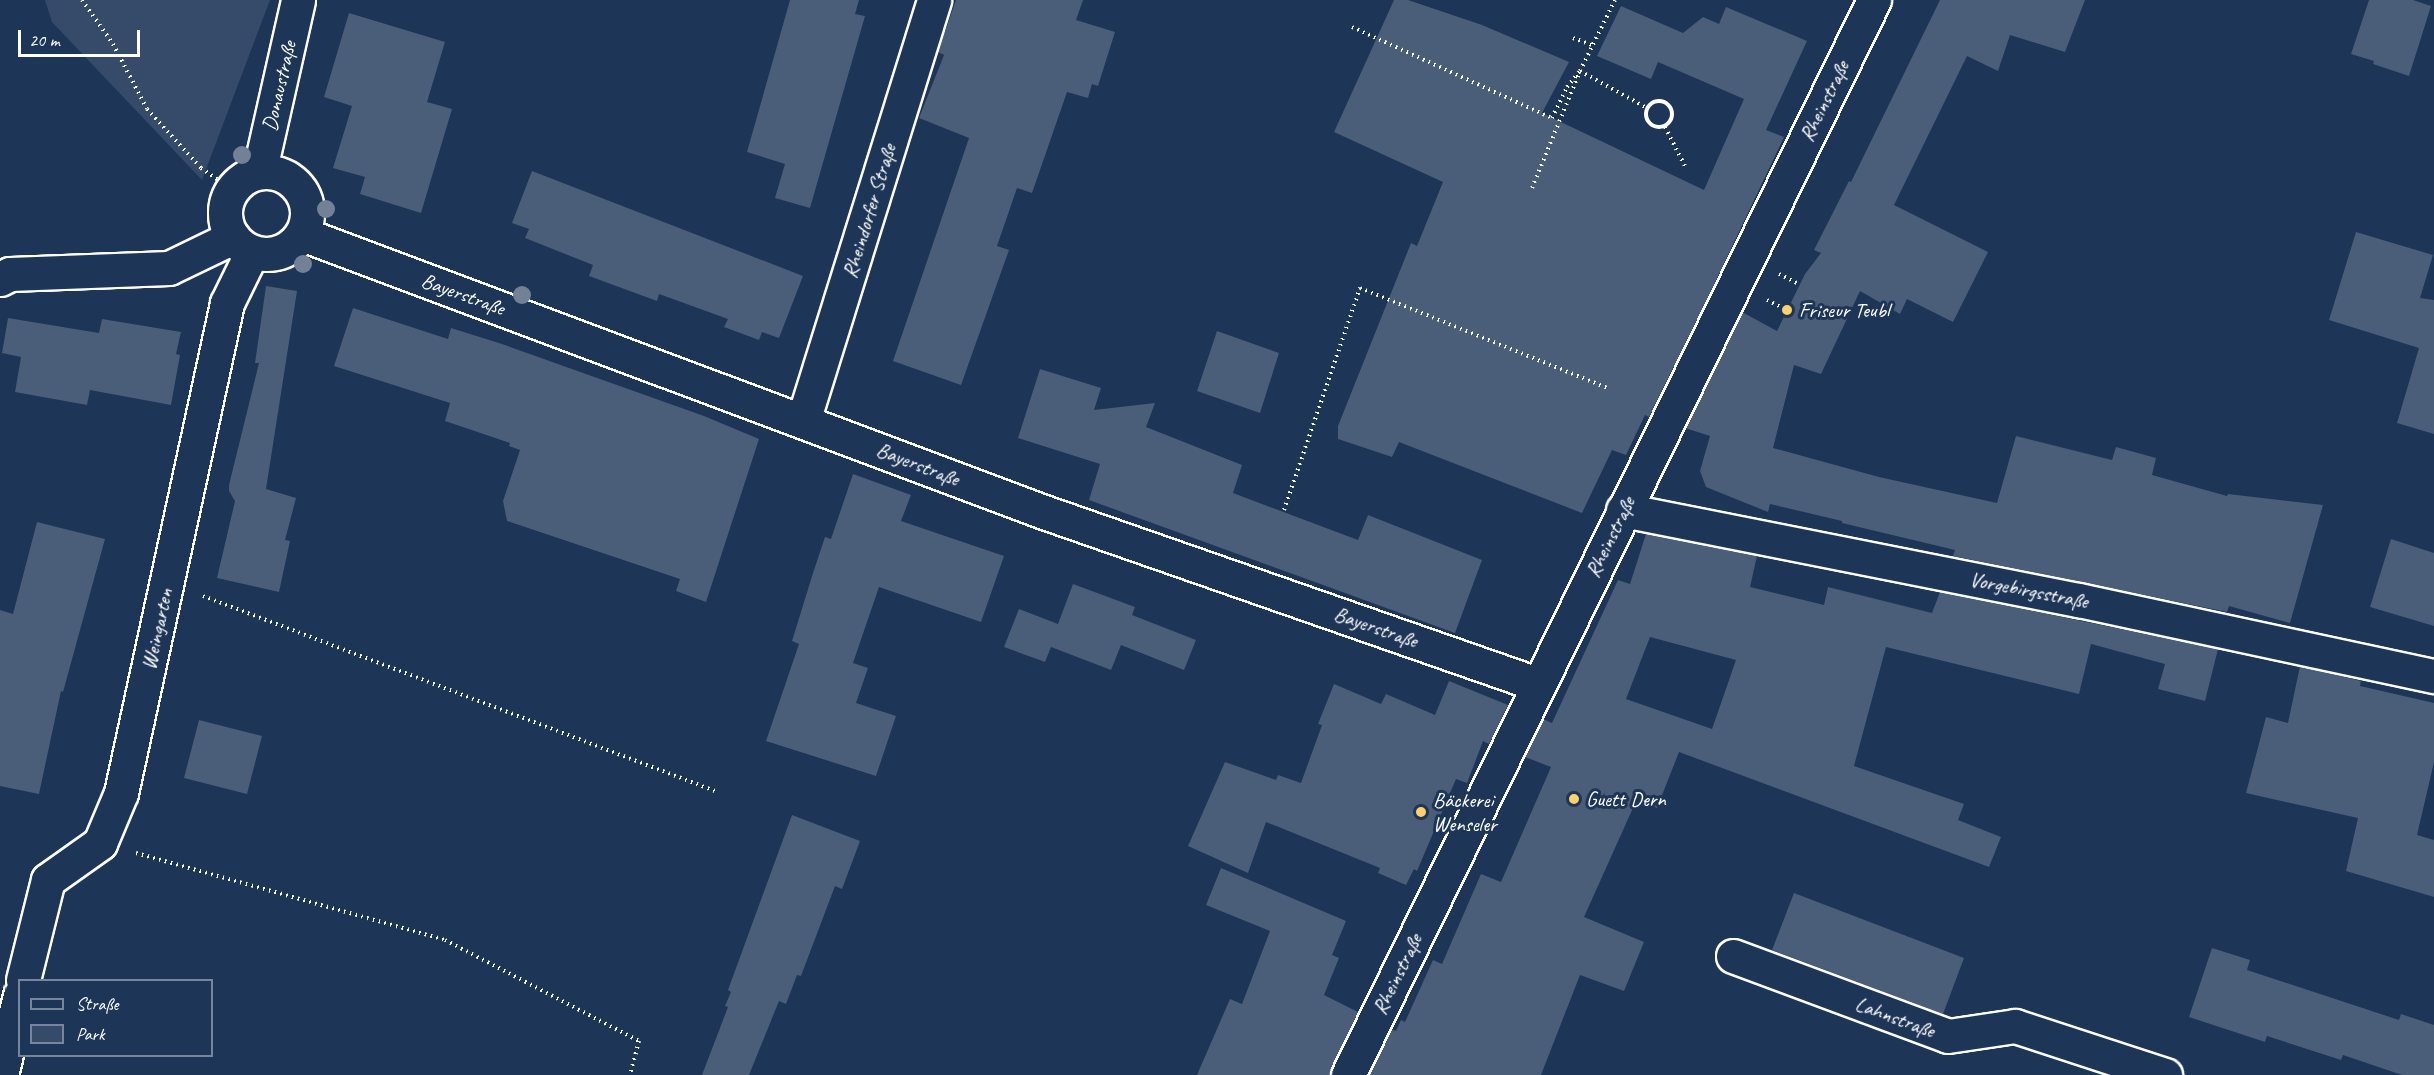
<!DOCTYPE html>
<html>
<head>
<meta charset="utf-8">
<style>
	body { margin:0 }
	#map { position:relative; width:2434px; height:1075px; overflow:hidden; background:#1d3557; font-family:Caveat,sans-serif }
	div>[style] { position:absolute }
	.green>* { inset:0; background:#364b69 }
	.building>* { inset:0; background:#4a5d79 }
	.path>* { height:4px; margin-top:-2px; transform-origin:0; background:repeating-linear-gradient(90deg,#fff 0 1.5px,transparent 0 6px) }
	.path>.ring { margin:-2px; padding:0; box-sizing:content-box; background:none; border:4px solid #fff; border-radius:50% }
	.roads { filter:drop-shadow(2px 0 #fff) drop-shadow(-2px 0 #fff) drop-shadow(0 2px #fff) drop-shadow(0 -2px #fff) }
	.street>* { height:33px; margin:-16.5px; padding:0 16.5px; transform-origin:16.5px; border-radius:16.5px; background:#1d3557 }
	.street>.ring { margin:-16.5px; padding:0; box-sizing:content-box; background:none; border:33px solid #1d3557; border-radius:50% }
	.trees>* { width:18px; height:18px; margin:-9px; border-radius:50%; background:#738196 }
	.dots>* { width:16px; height:16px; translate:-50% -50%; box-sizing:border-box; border:3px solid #1d3557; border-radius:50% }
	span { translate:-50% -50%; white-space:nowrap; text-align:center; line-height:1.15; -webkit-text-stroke:6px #1d3557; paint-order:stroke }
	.street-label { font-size:21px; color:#fff }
	.poi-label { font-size:21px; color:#fff }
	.left { translate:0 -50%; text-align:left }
	.legend { position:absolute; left:18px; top:979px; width:195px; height:78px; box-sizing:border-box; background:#1d3557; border:2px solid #77869a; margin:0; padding:8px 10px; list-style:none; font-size:18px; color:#fff }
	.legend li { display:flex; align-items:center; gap:12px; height:30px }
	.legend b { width:30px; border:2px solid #77869a }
	.scale { position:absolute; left:18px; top:30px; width:122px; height:27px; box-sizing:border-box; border:3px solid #fff; border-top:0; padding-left:8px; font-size:18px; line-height:21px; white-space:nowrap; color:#fff; -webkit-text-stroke:4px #1d3557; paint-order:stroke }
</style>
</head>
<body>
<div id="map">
	<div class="green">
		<i style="clip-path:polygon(45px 0,270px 0,202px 180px,52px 22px)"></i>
	</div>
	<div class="building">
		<i style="clip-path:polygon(790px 0,859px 0,855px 14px,865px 16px,810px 208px,775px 198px,785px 164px,747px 152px)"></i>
		<i style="clip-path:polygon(956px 0,1083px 0,1076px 20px,1115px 32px,1098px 86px,1092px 84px,1088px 98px,1067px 92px,1032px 193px,1017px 188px,997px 246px,1009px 250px,961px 385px,893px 361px,969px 138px,919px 118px,944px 55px,938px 52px)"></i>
		<i style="clip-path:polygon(1394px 0,1408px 0,1482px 25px,1569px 62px,1542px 113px,1704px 190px,1744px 99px,1658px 62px,1651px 79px,1597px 56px,1621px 6px,1683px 33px,1703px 17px,1719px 24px,1726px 7px,1807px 41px,1766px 130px,1784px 137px,1710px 293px,1649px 417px,1645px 415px,1626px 455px,1612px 450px,1582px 513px,1399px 442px,1392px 457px,1338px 439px,1338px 426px,1411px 243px,1417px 246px,1443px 182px,1334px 132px)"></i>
		<i style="clip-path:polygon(1940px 0,2085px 0,2065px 52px,2010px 35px,1998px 71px,1967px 56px,1894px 205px,1988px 252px,1953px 322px,1907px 299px,1900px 314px,1860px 291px,1821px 374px,1794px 365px,1773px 448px,1879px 477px,1997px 503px,2016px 436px,2112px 460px,2116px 447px,2156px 458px,2152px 475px,2227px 496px,2228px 494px,2323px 505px,2290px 623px,2229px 606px,2227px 612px,1953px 556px,1955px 550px,1842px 523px,1842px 521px,1770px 504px,1768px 512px,1706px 487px,1700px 471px,1710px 436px,1685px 428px,1742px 312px,1777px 331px,1805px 274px,1821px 253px,1814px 250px,1849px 181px,1851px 182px)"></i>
		<i style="clip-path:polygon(2369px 0,2413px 0,2431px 6px,2409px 76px,2373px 64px,2374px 61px,2351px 54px)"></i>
		<i style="clip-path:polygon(349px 13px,445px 42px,427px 102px,452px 109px,421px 213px,360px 194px,365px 177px,333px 168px,352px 106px,324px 97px)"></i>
		<i style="clip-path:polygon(532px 171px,803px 276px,779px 338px,762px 332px,759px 340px,724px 327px,728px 319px,659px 294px,657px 301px,589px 276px,593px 265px,525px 238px,529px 229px,512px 223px)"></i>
		<i style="clip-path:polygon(2356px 232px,2433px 255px,2420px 298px,2434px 300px,2434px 434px,2397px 423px,2419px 348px,2329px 320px)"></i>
		<i style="clip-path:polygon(266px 286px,297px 291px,266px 489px,296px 498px,285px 540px,290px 541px,279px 592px,217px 578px,235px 501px,229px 491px,229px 485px,259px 363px,255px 363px)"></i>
		<i style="clip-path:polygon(353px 308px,448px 339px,451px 328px,502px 344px,704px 416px,759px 439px,706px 602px,676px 591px,680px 579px,507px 521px,503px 501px,520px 450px,509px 446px,510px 443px,445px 421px,450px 403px,334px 366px)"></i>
		<i style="clip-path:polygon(8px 318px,99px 333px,102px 319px,181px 332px,176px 354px,180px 355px,171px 405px,90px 390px,87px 405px,15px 392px,21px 357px,2px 353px)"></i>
		<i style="clip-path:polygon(1217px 331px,1279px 353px,1260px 413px,1197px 391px)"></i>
		<i style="clip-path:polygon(1040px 369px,1101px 388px,1094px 410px,1155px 403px,1146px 427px,1242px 465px,1233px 493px,1358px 540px,1368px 515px,1482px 560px,1455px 633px,1089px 500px,1100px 464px,1018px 438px)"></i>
		<i style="clip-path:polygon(853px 474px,911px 495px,901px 521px,1004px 556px,981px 622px,879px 587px,853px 663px,868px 668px,856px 703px,896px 716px,876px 776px,766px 741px,799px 644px,792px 641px,813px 573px,825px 537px,831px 539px)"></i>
		<i style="clip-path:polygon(37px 522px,105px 539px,63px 692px,61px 691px,39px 794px,0 786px,0 610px,13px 614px)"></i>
		<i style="clip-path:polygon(evenodd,1646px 534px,1757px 556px,1750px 587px,1824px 605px,1828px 587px,1932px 613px,1940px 592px,2218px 649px,2205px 701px,2158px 689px,2165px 664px,2091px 644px,2079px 694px,1886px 647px,1854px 766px,1964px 804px,1958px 820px,2001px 837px,1989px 867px,1679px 752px,1657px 808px,1637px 799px,1584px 917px,1644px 942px,1624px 991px,1580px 975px,1541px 1075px,1369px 1075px,1391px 1029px,1396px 1031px,1401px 1020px,1405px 1022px,1433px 960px,1442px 964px,1481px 874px,1501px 882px,1551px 767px,1525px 757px,1543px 719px,1552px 723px,1618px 580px,1630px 584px,1646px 534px,1650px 637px,1736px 660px,1712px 729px,1626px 699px,1650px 637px)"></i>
		<i style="clip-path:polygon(2391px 539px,2434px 553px,2434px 626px,2370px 607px)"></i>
		<i style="clip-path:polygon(1073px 584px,1135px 607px,1132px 615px,1196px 640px,1184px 670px,1121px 645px,1111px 670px,1051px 647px,1045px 662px,1004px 647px,1019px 609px,1058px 624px)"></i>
		<i style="clip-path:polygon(2300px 666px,2361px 681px,2360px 686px,2434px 703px,2434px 762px,2417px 835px,2434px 840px,2434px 897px,2346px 871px,2358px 818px,2246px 793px,2266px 717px,2288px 723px)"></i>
		<i style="clip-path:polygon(1449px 681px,1508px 705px,1489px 744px,1483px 741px,1467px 783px,1456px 779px,1417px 871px,1414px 869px,1406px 885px,1378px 873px,1380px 868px,1266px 822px,1248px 873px,1188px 846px,1225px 762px,1276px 780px,1278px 775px,1301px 783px,1322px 725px,1318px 724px,1334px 684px,1381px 704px,1386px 694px,1435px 715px)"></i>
		<i style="clip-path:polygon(199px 720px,262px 736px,247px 794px,184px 778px)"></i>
		<i style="clip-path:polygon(792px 815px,860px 841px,842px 889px,835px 886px,801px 976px,797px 975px,786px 1004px,779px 1001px,749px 1075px,702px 1075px,728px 1007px,725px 1006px,731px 992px,728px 990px)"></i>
		<i style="clip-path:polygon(1221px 868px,1346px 921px,1332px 955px,1339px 958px,1324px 995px,1358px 1012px,1329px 1075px,1197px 1075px,1230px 999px,1242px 1004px,1270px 931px,1206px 905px)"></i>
		<i style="clip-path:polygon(1794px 893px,1964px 958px,1943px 1014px,1772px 950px)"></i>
		<i style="clip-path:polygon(2212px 948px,2250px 960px,2247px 970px,2399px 1020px,2401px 1014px,2434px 1025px,2434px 1075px,2402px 1075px,2343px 1055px,2341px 1060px,2267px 1036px,2265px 1042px,2189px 1017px)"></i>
	</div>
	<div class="path">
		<i style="left:82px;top:0;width:54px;rotate:54.8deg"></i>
		<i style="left:113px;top:44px;width:73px;rotate:62.4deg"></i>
		<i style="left:147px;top:109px;width:80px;rotate:47.5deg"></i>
		<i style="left:201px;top:168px;width:37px;rotate:35deg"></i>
		<i style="left:1352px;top:27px;width:220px;rotate:24.5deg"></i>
		<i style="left:1552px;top:118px;width:34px;rotate:-64deg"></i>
		<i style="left:1567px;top:87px;width:21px;rotate:-51deg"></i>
		<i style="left:1580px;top:71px;width:77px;rotate:28.9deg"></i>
		<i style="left:1573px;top:38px;width:20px;rotate:20deg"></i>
		<i class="ring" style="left:1646px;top:101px;width:22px;height:22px"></i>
		<i style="left:1665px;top:127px;width:44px;rotate:62.9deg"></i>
		<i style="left:1532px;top:188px;width:126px;rotate:-67.7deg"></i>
		<i style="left:1580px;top:71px;width:79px;rotate:-63.8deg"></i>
		<i style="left:1779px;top:274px;width:20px;rotate:27deg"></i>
		<i style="left:1767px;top:300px;width:22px;rotate:27deg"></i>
		<i style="left:1284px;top:510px;width:235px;rotate:-71.1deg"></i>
		<i style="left:1360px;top:288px;width:266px;rotate:22deg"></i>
		<i style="left:203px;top:596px;width:551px;rotate:20.84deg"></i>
		<i style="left:136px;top:853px;width:321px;rotate:15.7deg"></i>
		<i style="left:445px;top:940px;width:219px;rotate:27.5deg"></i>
		<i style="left:639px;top:1041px;width:35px;rotate:105deg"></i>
	</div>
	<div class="roads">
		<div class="street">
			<i style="left:266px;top:171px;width:12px;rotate:-110deg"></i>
			<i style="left:262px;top:160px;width:164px;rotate:-77.3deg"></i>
			<i class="ring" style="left:225px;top:172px;width:49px;height:49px"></i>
			<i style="left:302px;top:234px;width:792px;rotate:20.54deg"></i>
			<i style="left:1044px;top:512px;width:522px;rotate:19.23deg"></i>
			<i style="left:0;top:279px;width:11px;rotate:-27deg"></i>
			<i style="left:10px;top:274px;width:159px;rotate:-2.2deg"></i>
			<i style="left:169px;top:268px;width:71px;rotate:-25.8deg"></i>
			<i style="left:803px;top:421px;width:441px;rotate:-72.7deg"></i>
			<i style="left:1623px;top:510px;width:465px;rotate:11.2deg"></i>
			<i style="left:2079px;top:600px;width:363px;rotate:12.1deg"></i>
			<i style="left:1733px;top:956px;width:229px;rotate:20.4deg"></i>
			<i style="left:1948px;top:1036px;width:68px;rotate:-8.5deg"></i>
			<i style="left:2015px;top:1026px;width:158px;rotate:18.1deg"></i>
			<i style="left:23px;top:980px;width:103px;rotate:-76deg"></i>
			<i style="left:48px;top:880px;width:64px;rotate:-35.4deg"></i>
			<i style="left:100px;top:843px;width:54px;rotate:-67.2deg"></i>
			<i style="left:121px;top:793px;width:501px;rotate:-77.79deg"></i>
			<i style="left:227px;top:303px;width:57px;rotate:-63.9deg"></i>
			<i style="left:1px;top:1075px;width:82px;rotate:-76.6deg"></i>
			<i style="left:1348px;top:1075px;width:1197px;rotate:-63.93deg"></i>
		</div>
	</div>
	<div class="trees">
		<i style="left:242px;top:155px"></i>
		<i style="left:326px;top:209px"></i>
		<i style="left:303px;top:264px"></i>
		<i style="left:522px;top:295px"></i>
	</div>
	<div class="dots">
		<i style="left:1787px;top:310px;background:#ffd166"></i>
		<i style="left:1574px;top:799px;background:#ffd166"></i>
		<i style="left:1421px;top:812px;background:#ffd166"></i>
	</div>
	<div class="street-label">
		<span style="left:279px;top:86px;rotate:-77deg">Donaustraße</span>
		<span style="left:1824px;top:101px;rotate:-64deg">Rheinstraße</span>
		<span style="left:869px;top:211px;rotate:-73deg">Rheindorfer Straße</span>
		<span style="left:463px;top:294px;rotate:20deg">Bayerstraße</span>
		<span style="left:918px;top:464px;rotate:21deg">Bayerstraße</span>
		<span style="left:1610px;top:537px;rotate:-64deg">Rheinstraße</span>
		<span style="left:2029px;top:590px;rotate:11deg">Vorgebirgsstraße</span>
		<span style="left:1376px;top:627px;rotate:19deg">Bayerstraße</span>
		<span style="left:157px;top:629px;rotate:-78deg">Weingarten</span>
		<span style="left:1397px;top:974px;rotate:-64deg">Rheinstraße</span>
		<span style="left:1895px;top:1017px;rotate:20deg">Lahnstraße</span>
	</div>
	<div class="poi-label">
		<span class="left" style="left:1799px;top:310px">Friseur Teubl</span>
		<span class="left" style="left:1586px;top:799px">Guett Dern</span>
		<span class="left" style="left:1433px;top:812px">Bäckerei<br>Wenseler</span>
	</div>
	<ul class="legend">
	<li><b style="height:8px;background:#1d3557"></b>Straße</li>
	<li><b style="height:16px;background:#364b69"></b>Park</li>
	</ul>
	<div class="scale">20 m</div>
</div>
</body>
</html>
